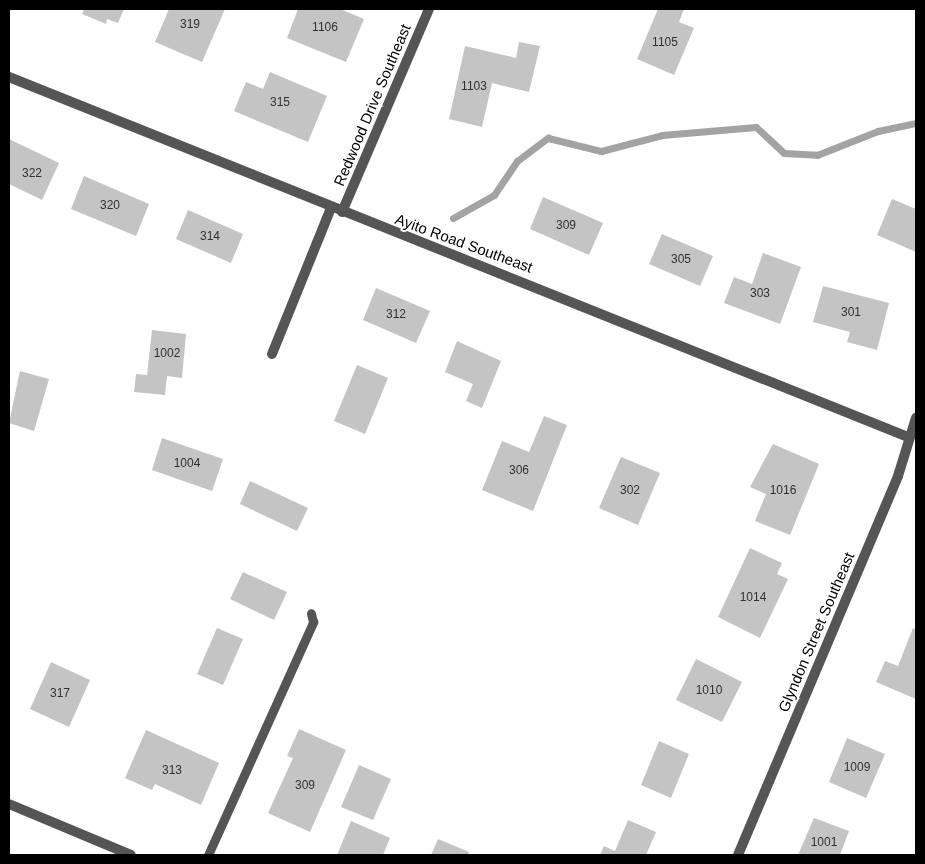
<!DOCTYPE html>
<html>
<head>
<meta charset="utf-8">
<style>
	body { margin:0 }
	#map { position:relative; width:925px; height:864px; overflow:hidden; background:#fff; font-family:Helvetica,sans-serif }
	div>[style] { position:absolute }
	.stream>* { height:7px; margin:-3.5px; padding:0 3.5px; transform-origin:3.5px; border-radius:3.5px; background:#a3a3a3 }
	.building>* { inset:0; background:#c4c4c4 }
	.lane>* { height:9px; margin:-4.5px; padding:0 4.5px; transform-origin:4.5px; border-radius:4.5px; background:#555 }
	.street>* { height:10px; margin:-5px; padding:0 5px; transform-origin:5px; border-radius:5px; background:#555 }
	span { translate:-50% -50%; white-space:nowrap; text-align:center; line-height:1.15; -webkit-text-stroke:4px #fff; paint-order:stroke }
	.number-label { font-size:12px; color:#313131 }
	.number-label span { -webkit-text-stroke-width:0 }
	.street-label { font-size:15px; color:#000 }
	.frame { position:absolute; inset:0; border:10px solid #000; pointer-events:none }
</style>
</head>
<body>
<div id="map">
	<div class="stream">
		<i style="left:453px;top:218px;width:47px;rotate:-29.3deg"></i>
		<i style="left:494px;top:195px;width:41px;rotate:-55.9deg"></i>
		<i style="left:517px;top:161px;width:39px;rotate:-37deg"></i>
		<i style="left:548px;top:138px;width:55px;rotate:13.8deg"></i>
		<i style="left:601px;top:151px;width:63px;rotate:-14.7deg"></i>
		<i style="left:662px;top:135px;width:94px;rotate:-4.9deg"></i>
		<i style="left:756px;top:127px;width:38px;rotate:43deg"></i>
		<i style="left:784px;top:153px;width:33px;rotate:3deg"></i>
		<i style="left:817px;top:155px;width:66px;rotate:-21.5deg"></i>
		<i style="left:878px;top:131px;width:39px;rotate:-12deg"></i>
	</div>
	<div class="building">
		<i style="clip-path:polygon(84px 9px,124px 9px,118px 23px,107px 19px,106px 24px,82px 14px)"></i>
		<i style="clip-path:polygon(169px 9px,225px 9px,202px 62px,155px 42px)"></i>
		<i style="clip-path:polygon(298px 9px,340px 9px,364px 19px,346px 62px,287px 38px)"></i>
		<i style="clip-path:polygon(658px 9px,684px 9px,679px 22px,694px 28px,674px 75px,637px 59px)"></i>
		<i style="clip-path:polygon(519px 42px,540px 46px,529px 92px,492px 83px,482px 127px,449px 119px,465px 46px,516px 58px)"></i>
		<i style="clip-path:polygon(270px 72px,327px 96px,308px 142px,234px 111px,246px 82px,263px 89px)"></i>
		<i style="clip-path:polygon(9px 139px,59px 163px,42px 200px,9px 184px)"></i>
		<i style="clip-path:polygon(84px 176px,149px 204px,136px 236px,71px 209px)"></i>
		<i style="clip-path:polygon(543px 197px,603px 223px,589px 255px,530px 229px)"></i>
		<i style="clip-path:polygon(892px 199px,916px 209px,916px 252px,877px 235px)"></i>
		<i style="clip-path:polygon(188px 210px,243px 234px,231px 263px,176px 239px)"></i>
		<i style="clip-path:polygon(662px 234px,713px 256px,700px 286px,649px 264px)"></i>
		<i style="clip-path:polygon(763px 253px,801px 267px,780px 324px,724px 303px,734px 277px,752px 284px)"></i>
		<i style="clip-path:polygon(823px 286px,889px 303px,877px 350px,847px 342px,850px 332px,813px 322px)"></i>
		<i style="clip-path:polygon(376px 288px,430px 311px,416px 343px,363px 320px)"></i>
		<i style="clip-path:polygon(152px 330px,186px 334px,182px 378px,167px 376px,165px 395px,134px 392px,136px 374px,147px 375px)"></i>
		<i style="clip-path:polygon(457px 341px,501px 361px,482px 408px,466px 401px,473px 384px,445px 372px)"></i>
		<i style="clip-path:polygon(357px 365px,388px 378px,365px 434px,334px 421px)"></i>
		<i style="clip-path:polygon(20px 371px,49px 379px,34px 431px,9px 423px)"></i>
		<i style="clip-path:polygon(544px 416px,567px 425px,533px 511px,482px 490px,502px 441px,529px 452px)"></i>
		<i style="clip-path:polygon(162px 438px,223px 459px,212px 491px,152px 470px)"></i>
		<i style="clip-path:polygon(773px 444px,819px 464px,790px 535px,755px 521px,766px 494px,750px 487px)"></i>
		<i style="clip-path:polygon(621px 457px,660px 473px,638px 525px,599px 508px)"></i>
		<i style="clip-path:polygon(250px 481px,308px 508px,297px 531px,240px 504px)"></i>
		<i style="clip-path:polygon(750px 548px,782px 563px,777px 574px,788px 579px,760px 638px,718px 617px)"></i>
		<i style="clip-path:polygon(243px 572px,287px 592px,274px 620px,230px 599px)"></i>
		<i style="clip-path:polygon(217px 628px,243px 639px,223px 685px,197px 674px)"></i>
		<i style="clip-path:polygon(913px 628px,916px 630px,916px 699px,876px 682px,885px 661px,898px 666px)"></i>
		<i style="clip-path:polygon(696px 659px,742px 682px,722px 722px,676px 700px)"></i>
		<i style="clip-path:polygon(51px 662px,90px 680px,69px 727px,30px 709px)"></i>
		<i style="clip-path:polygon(299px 729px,346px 750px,310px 832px,268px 813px,293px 758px,287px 756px)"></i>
		<i style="clip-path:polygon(146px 730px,219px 763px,201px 805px,155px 784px,152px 790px,125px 778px)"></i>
		<i style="clip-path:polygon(847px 738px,885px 754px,866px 798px,829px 782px)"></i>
		<i style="clip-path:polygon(659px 741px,689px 754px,671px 798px,641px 785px)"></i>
		<i style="clip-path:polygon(359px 765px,391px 779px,373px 820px,341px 807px)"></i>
		<i style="clip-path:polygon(814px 818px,849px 831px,840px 855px,798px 855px)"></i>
		<i style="clip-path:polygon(628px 820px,656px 832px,646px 855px,600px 855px,604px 846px,615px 851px)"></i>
		<i style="clip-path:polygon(351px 821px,390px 838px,383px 855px,337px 855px)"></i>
		<i style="clip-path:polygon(438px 839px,469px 852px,468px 855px,431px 855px)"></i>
	</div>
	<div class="lane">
		<i style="left:208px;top:855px;width:256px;rotate:-65.7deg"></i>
		<i style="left:313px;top:622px;width:9px;rotate:-103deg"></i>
	</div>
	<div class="street">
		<i style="left:9px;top:77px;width:968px;rotate:21.82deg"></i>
		<i style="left:342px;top:212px;width:221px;rotate:-66.8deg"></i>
		<i style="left:272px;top:354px;width:157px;rotate:-68deg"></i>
		<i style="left:9px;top:804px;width:132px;rotate:22.7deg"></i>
		<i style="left:738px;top:855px;width:411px;rotate:-67.1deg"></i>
		<i style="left:898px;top:476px;width:61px;rotate:-72.8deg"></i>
	</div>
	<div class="number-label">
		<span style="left:190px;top:25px">319</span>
		<span style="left:325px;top:28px">1106</span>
		<span style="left:665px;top:43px">1105</span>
		<span style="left:474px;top:87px">1103</span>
		<span style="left:280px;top:103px">315</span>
		<span style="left:32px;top:174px">322</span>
		<span style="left:110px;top:206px">320</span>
		<span style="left:566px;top:226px">309</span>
		<span style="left:210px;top:237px">314</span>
		<span style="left:681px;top:260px">305</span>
		<span style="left:760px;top:294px">303</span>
		<span style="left:851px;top:313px">301</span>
		<span style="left:396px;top:315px">312</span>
		<span style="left:167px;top:354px">1002</span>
		<span style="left:187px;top:464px">1004</span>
		<span style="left:519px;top:471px">306</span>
		<span style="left:630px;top:491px">302</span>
		<span style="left:783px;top:491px">1016</span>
		<span style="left:753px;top:598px">1014</span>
		<span style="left:709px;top:691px">1010</span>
		<span style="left:60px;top:694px">317</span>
		<span style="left:857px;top:768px">1009</span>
		<span style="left:172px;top:771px">313</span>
		<span style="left:305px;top:786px">309</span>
		<span style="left:824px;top:843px">1001</span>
	</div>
	<div class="street-label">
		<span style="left:372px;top:105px;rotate:-67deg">Redwood Drive Southeast</span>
		<span style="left:464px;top:243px;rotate:20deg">Ayito Road Southeast</span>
		<span style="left:816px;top:632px;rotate:-67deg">Glyndon Street Southeast</span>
	</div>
	<div class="frame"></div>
</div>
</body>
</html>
